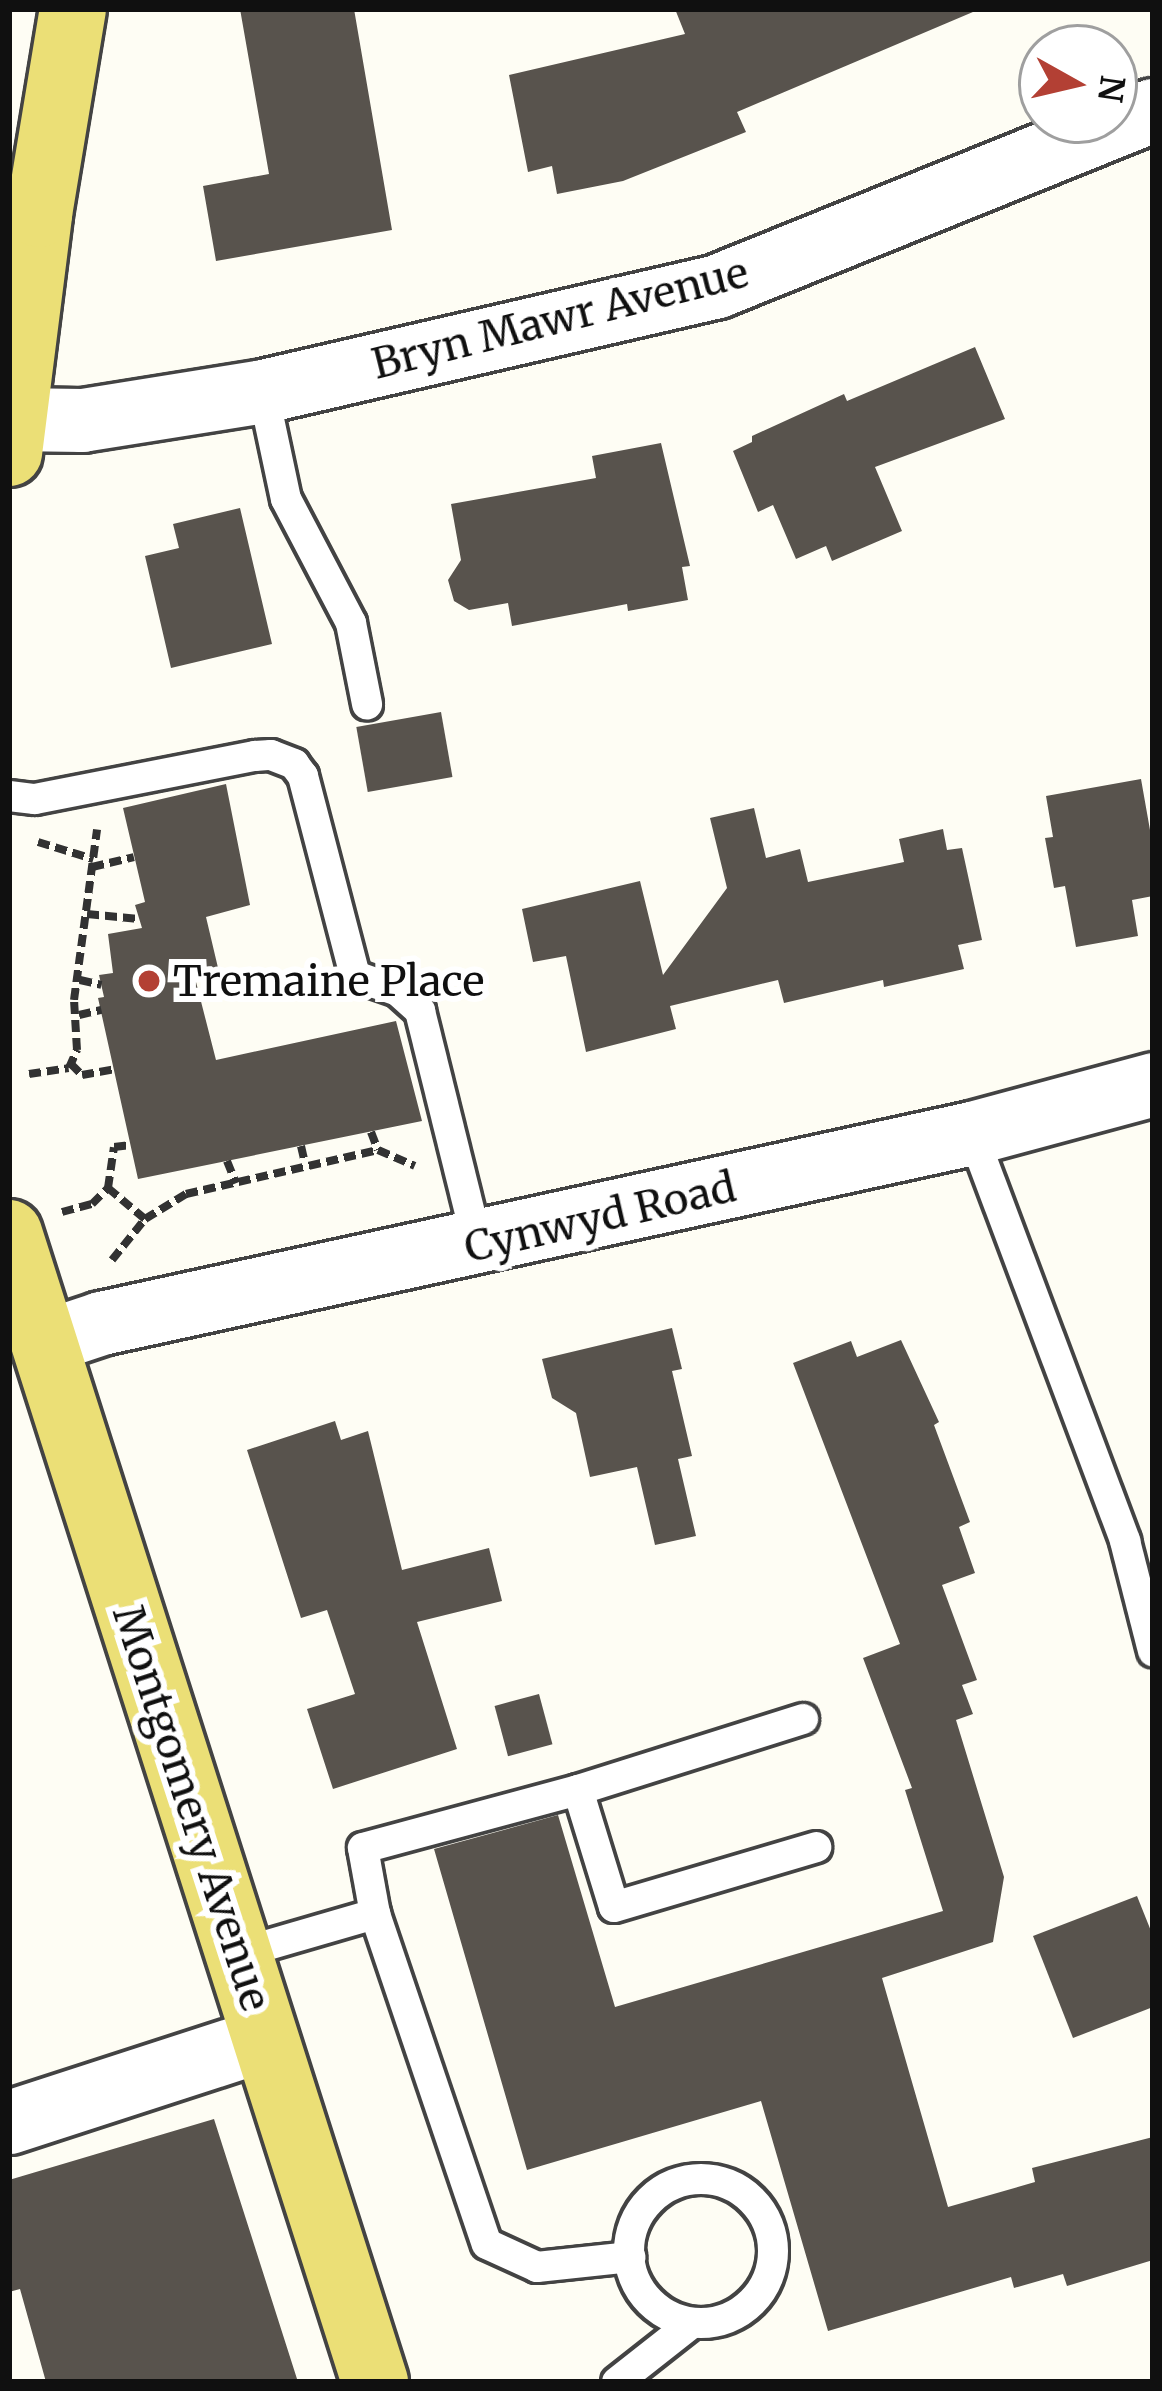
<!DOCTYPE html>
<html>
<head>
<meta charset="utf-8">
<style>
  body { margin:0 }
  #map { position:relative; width:1162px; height:2391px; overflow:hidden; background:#fefdf4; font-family:Merriweather,serif }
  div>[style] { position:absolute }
  .building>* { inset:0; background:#58534d; transform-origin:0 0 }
  .path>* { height:8px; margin-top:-4px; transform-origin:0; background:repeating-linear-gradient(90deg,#323232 0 12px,transparent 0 18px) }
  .roads { filter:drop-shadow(3px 0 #434343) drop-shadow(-3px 0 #434343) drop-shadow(0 3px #434343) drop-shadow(0 -3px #434343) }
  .lane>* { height:30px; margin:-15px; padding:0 15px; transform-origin:15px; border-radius:15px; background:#fff }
  .lane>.ring { margin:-15px; padding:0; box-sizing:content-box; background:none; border:30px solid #fff; border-radius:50% }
  .street>* { height:63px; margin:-31.5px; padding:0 31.5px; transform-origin:31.5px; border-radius:31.5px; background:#fff }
  .primary>* { height:66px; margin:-33px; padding:0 33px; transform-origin:33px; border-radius:33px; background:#ebdf76 }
  .dots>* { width:33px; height:33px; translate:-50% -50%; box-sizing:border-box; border:6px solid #fff; border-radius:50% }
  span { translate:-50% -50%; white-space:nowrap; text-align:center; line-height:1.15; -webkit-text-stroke:12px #fff; paint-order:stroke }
  .street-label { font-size:42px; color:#101010 }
  .poi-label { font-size:42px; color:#101010 }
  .left { translate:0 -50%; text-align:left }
  .frame { position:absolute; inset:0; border:12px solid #101010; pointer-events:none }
  .north { position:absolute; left:1018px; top:24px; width:120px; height:120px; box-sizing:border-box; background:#fff; border:3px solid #9f9f9f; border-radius:50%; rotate:98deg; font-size:33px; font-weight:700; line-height:48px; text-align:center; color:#101010 }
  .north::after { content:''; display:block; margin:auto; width:42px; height:54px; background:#b34034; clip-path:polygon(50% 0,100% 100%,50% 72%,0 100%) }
</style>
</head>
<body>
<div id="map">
  <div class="building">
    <i style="clip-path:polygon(240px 9px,354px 9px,392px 230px,216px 261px,203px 186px,269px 174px)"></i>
    <i style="clip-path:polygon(675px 9px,980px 9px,737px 112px,746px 132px,623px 181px,557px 194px,552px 166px,528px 172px,509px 75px,685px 34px)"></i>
    <i style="clip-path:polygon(975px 347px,1005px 419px,875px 467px,902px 531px,832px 561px,826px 546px,796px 559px,773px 505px,758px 512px,733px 451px,752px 442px,752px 436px,844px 394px,847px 401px)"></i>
    <i style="clip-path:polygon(661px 443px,690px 566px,682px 567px,688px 600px,628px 611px,627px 604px,512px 626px,508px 603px,469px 610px,454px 601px,448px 580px,461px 560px,451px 504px,596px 478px,592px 456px)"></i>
    <i style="clip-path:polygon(240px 508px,272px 644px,171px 668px,145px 556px,179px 548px,173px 524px)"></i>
    <i style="left:441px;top:712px;width:66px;height:86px;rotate:80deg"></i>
    <i style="clip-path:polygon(1141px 779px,1153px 847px,1153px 896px,1132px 900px,1138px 936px,1076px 947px,1065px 886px,1054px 888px,1045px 838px,1053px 837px,1046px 796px)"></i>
    <i style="clip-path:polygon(226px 784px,250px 905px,206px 917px,219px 972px,195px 978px,216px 1060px,396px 1021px,422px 1121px,138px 1179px,98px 998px,104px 997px,99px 975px,113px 973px,108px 934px,142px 928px,135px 905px,145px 902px,123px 808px)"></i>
    <i style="clip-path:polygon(754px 808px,766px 858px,800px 849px,808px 882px,904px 862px,899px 839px,943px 829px,947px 850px,962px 848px,982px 940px,958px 945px,964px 969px,884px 987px,883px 980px,784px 1003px,778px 980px,670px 1006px,676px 1029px,586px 1052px,566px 956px,533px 962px,522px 909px,640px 881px,663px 975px,727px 888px,710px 818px)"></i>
    <i style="clip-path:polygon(672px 1328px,682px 1369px,672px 1371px,692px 1456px,678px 1459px,696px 1536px,655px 1545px,637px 1467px,590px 1477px,576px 1413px,552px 1398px,542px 1359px)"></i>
    <i style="clip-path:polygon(901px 1340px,939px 1422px,934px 1425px,970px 1522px,959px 1527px,975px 1573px,942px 1585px,977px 1680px,962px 1685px,973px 1714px,956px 1720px,1004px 1877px,993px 1942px,882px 1978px,948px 2207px,1035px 2182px,1032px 2168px,1153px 2137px,1153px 2260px,1067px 2286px,1063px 2274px,1014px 2288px,1011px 2277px,828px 2331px,761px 2101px,527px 2170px,434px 1849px,558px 1815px,615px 2007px,943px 1911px,905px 1790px,912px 1788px,863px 1658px,900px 1644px,793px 1363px,851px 1341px,857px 1357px)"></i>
    <i style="clip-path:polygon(335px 1421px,341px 1440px,368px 1431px,402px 1570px,489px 1548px,502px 1601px,417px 1622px,457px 1749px,333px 1789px,307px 1709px,355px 1694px,327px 1610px,301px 1618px,247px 1450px)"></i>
    <i style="left:539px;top:1694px;width:52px;height:46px;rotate:75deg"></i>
    <i style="clip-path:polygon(1137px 1896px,1153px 1936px,1153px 2007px,1073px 2038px,1033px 1936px)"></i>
    <i style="clip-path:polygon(214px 2119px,298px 2382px,46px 2382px,20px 2289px,9px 2292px,9px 2180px)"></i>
  </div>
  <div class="path">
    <i style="left:38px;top:842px;width:58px;rotate:17.2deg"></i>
    <i style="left:92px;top:867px;width:43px;rotate:-13.4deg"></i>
    <i style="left:87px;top:914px;width:52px;rotate:5.5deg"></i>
    <i style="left:80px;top:980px;width:22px;rotate:13deg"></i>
    <i style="left:79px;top:1015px;width:23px;rotate:-13deg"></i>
    <i style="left:71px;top:1064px;width:16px;rotate:45deg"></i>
    <i style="left:82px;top:1075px;width:35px;rotate:-10deg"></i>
    <i style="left:29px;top:1074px;width:40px;rotate:-8.5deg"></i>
    <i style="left:69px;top:1068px;width:20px;rotate:-66deg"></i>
    <i style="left:77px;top:1050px;width:50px;rotate:-93.4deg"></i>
    <i style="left:74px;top:1000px;width:172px;rotate:-82.3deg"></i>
    <i style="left:371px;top:1132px;width:19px;rotate:69deg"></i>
    <i style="left:301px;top:1146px;width:17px;rotate:77deg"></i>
    <i style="left:227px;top:1161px;width:24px;rotate:68deg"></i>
    <i style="left:108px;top:1188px;width:48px;rotate:40deg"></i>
    <i style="left:62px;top:1212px;width:31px;rotate:-15deg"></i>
    <i style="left:92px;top:1204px;width:23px;rotate:-45deg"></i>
    <i style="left:108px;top:1188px;width:41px;rotate:-81.7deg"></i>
    <i style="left:114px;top:1147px;width:17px;rotate:-7deg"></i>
    <i style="left:112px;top:1260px;width:53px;rotate:-51.2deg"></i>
    <i style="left:145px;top:1219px;width:48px;rotate:-31.4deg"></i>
    <i style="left:186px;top:1194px;width:197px;rotate:-12.9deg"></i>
    <i style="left:378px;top:1150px;width:40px;rotate:23.4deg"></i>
  </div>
  <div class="roads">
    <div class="lane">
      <i style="left:263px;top:391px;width:110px;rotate:78deg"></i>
      <i style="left:286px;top:499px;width:140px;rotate:62.3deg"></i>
      <i style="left:351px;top:623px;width:83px;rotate:78.8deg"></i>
      <i style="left:9px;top:796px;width:26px;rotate:7deg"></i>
      <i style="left:35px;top:799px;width:224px;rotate:-11.1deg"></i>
      <i style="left:255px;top:756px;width:16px;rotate:-4deg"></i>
      <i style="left:271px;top:755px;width:25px;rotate:21deg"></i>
      <i style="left:294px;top:764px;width:15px;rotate:53deg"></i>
      <i style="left:303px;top:776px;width:207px;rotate:75.4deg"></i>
      <i style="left:355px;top:976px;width:46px;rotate:19.2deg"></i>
      <i style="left:398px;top:991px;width:30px;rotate:42deg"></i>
      <i style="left:420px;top:1011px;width:241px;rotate:76.1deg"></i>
      <i style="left:972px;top:1133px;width:436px;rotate:69.4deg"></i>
      <i style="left:1125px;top:1541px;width:114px;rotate:75.7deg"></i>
      <i style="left:578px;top:1790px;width:236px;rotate:-17.5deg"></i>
      <i style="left:375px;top:1914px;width:67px;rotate:-100.3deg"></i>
      <i style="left:363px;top:1848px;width:223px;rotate:-15.1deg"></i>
      <i style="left:578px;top:1790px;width:122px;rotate:72.9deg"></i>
      <i style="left:614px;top:1907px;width:211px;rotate:-16.5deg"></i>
      <i style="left:237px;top:1954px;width:144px;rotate:-16.2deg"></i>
      <i style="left:375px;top:1914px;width:348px;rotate:71.3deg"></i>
      <i style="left:487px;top:2244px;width:55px;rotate:24.7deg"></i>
      <i style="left:537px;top:2267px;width:94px;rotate:-6.1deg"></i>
      <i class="ring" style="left:629px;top:2179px;width:114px;height:114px"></i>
      <i style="left:617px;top:2382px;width:95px;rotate:-38.2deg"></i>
    </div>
    <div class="street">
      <i style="left:13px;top:419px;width:69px;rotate:0.8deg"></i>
      <i style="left:82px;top:420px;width:183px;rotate:-9.1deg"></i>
      <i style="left:263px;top:391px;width:466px;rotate:-13deg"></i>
      <i style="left:717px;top:286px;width:470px;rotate:-22deg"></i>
      <i style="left:44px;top:1342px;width:60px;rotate:-18.4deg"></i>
      <i style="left:101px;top:1323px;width:891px;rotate:-12.31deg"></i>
      <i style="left:972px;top:1133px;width:188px;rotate:-15.1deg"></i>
      <i style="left:9px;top:2122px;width:269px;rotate:-18deg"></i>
    </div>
    <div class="primary">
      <i style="left:9px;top:453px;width:241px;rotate:-82.8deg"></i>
      <i style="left:39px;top:214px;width:208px;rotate:-80.6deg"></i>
      <i style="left:9px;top:1233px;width:1206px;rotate:72.33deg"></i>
    </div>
  </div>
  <div class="dots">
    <i style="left:149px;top:981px;background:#b34034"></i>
  </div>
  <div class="street-label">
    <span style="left:560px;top:318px;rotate:-14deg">Bryn Mawr Avenue</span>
    <span style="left:600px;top:1217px;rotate:-13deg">Cynwyd Road</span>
    <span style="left:192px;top:1808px;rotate:72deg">Montgomery Avenue</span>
  </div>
  <div class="poi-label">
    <span class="left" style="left:173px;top:981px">Tremaine Place</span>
  </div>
  <div class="frame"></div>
  <div class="north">N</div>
</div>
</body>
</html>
